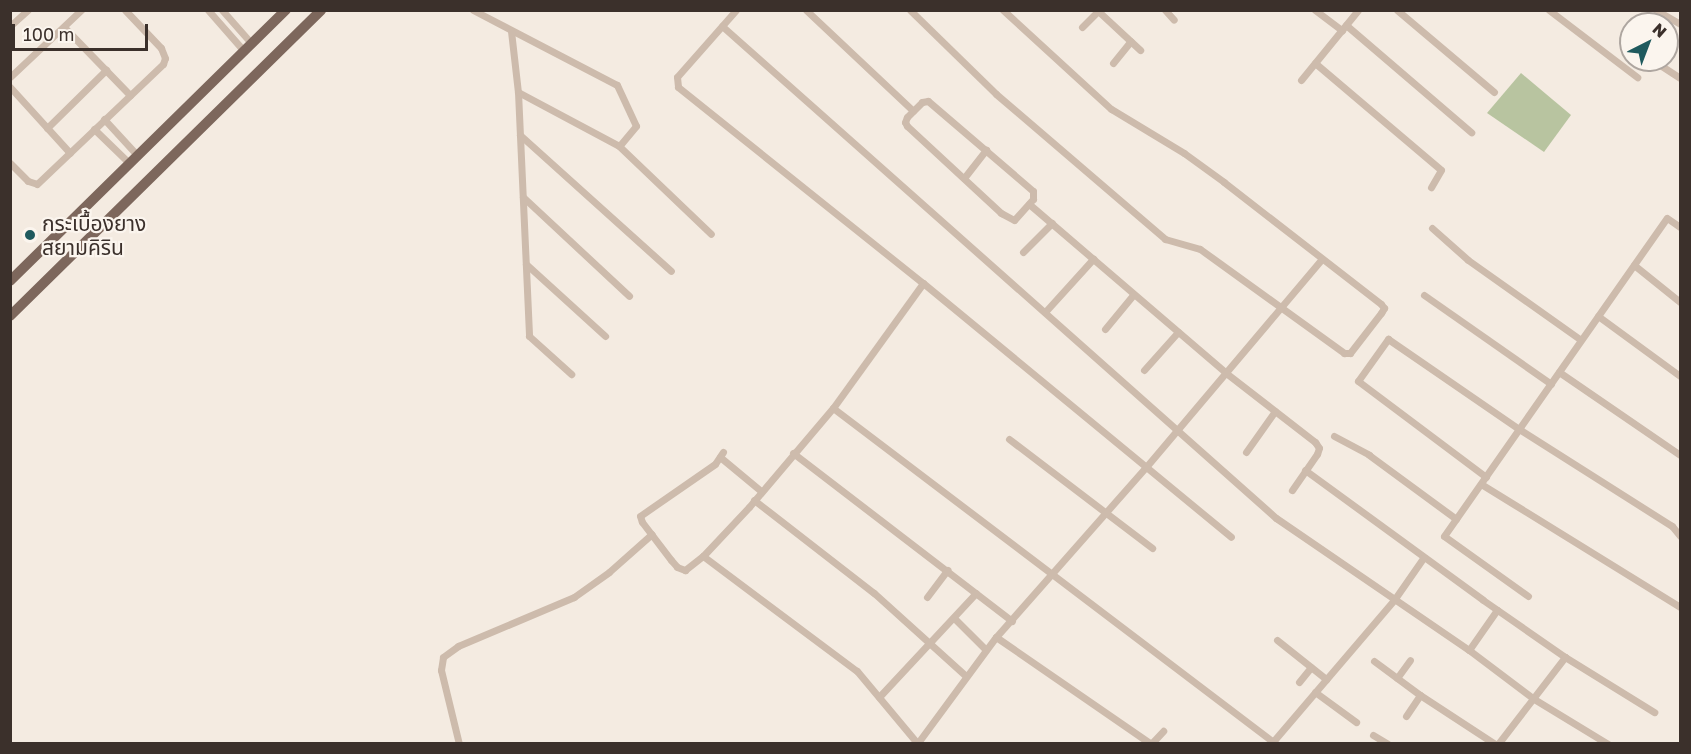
<!DOCTYPE html>
<html>
<head>
<meta charset="utf-8">
<style>
  body { margin:0 }
  #map { position:relative; width:1691px; height:754px; overflow:hidden; background:#f4ebe1; font-family:"Golos Text","Noto Sans Thai",sans-serif }
  div>[style] { position:absolute }
  .green>* { inset:0; background:#b8c4a0 }
  .street>* { height:7px; margin:-3.5px; padding:0 3.5px; transform-origin:3.5px; border-radius:3.5px; background:#cdbbac }
  .primary>* { height:10px; margin:-5px; padding:0 5px; transform-origin:5px; border-radius:5px; background:#7d675c }
  .dots>* { width:16px; height:16px; translate:-50% -50%; box-sizing:border-box; border:3px solid #fbf5ee; border-radius:50% }
  span { translate:-50% -50%; white-space:nowrap; text-align:center; line-height:1.15; -webkit-text-stroke:4.5px #fbf5ee; paint-order:stroke }
  .poi-label { font-size:21px; color:#3b302b }
  .left { translate:0 -50%; text-align:left }
  .frame { position:absolute; inset:0; border:12px solid #3b302b; pointer-events:none }
  .north { position:absolute; left:1619px; top:12px; width:60px; height:60px; box-sizing:border-box; background:#fbf5ee; border:2px solid #aea6a0; border-radius:50%; rotate:42deg; font-size:16px; font-weight:700; line-height:24px; text-align:center; color:#3b302b }
  .north::after { content:''; display:block; margin:auto; width:21px; height:27px; background:#1f5a5e; clip-path:polygon(50% 0,100% 100%,50% 72%,0 100%) }
  .scale { position:absolute; left:12px; top:24px; width:136px; height:27px; box-sizing:border-box; border:3px solid #3b302b; border-top:0; padding-left:8px; font-size:18px; line-height:21px; white-space:nowrap; color:#3b302b; -webkit-text-stroke:4px #fbf5ee; paint-order:stroke }
</style>
</head>
<body>
<div id="map">
  <div class="green">
    <i style="clip-path:polygon(1521px 73px,1571px 115px,1544px 152px,1487px 113px)"></i>
  </div>
  <div class="street">
    <i style="left:208px;top:10px;width:55px;rotate:48.7deg"></i>
    <i style="left:222px;top:10px;width:45px;rotate:48.6deg"></i>
    <i style="left:473px;top:10px;width:162px;rotate:27.5deg"></i>
    <i style="left:617px;top:85px;width:45px;rotate:65.1deg"></i>
    <i style="left:636px;top:126px;width:26px;rotate:130deg"></i>
    <i style="left:736px;top:10px;width:89px;rotate:131.4deg"></i>
    <i style="left:677px;top:77px;width:10px;rotate:84deg"></i>
    <i style="left:678px;top:87px;width:314px;rotate:38.7deg"></i>
    <i style="left:923px;top:283px;width:399px;rotate:39.5deg"></i>
    <i style="left:806px;top:10px;width:147px;rotate:43.3deg"></i>
    <i style="left:910px;top:10px;width:120px;rotate:44.3deg"></i>
    <i style="left:996px;top:94px;width:223px;rotate:40.6deg"></i>
    <i style="left:1165px;top:239px;width:36px;rotate:16deg"></i>
    <i style="left:1200px;top:249px;width:178px;rotate:35.8deg"></i>
    <i style="left:1344px;top:353px;width:6px"></i>
    <i style="left:1350px;top:353px;width:51px;rotate:-52.2deg"></i>
    <i style="left:1381px;top:313px;width:6px;rotate:-59deg"></i>
    <i style="left:1384px;top:308px;width:5px;rotate:-127deg"></i>
    <i style="left:1381px;top:304px;width:199px;rotate:-142.2deg"></i>
    <i style="left:1224px;top:182px;width:49px;rotate:-144.1deg"></i>
    <i style="left:1184px;top:153px;width:85px;rotate:-148.9deg"></i>
    <i style="left:1111px;top:109px;width:147px;rotate:-137.5deg"></i>
    <i style="left:1097px;top:10px;width:59px;rotate:42.9deg"></i>
    <i style="left:1165px;top:10px;width:13px;rotate:48deg"></i>
    <i style="left:1315px;top:10px;width:34px;rotate:37deg"></i>
    <i style="left:1397px;top:10px;width:127px;rotate:40.2deg"></i>
    <i style="left:1549px;top:10px;width:111px;rotate:37.3deg"></i>
    <i style="left:1656px;top:10px;width:28px;rotate:30deg"></i>
    <i style="left:1346px;top:25px;width:165px;rotate:40.6deg"></i>
    <i style="left:10px;top:26px;width:24px;rotate:-42deg"></i>
    <i style="left:722px;top:26px;width:741px;rotate:41.61deg"></i>
    <i style="left:1276px;top:518px;width:234px;rotate:34.4deg"></i>
    <i style="left:1469px;top:650px;width:81px;rotate:37deg"></i>
    <i style="left:1534px;top:699px;width:87px;rotate:31.3deg"></i>
    <i style="left:64px;top:27px;width:95px;rotate:45.9deg"></i>
    <i style="left:1082px;top:27px;width:23px;rotate:-45deg"></i>
    <i style="left:511px;top:31px;width:61px;rotate:83.5deg"></i>
    <i style="left:518px;top:92px;width:244px;rotate:87.4deg"></i>
    <i style="left:529px;top:336px;width:57px;rotate:42.1deg"></i>
    <i style="left:1113px;top:63px;width:28px;rotate:-51deg"></i>
    <i style="left:1315px;top:63px;width:165px;rotate:40.3deg"></i>
    <i style="left:1441px;top:170px;width:20px;rotate:120deg"></i>
    <i style="left:1657px;top:63px;width:27px;rotate:33deg"></i>
    <i style="left:10px;top:77px;width:98px;rotate:-43.3deg"></i>
    <i style="left:1301px;top:80px;width:90px;rotate:-50.8deg"></i>
    <i style="left:10px;top:87px;width:89px;rotate:47.7deg"></i>
    <i style="left:518px;top:92px;width:115px;rotate:28.1deg"></i>
    <i style="left:619px;top:146px;width:127px;rotate:43.7deg"></i>
    <i style="left:928px;top:101px;width:138px;rotate:40.6deg"></i>
    <i style="left:1033px;top:191px;width:8px;rotate:90deg"></i>
    <i style="left:1033px;top:199px;width:28px;rotate:132deg"></i>
    <i style="left:1014px;top:220px;width:15px;rotate:-152deg"></i>
    <i style="left:1001px;top:213px;width:128px;rotate:-137.2deg"></i>
    <i style="left:907px;top:126px;width:4px;rotate:-117deg"></i>
    <i style="left:905px;top:122px;width:5px;rotate:-68deg"></i>
    <i style="left:907px;top:117px;width:21px;rotate:-45deg"></i>
    <i style="left:922px;top:102px;width:6px;rotate:-9deg"></i>
    <i style="left:104px;top:119px;width:50px;rotate:47.4deg"></i>
    <i style="left:47px;top:128px;width:83px;rotate:-44.5deg"></i>
    <i style="left:94px;top:129px;width:50px;rotate:44.2deg"></i>
    <i style="left:520px;top:135px;width:203px;rotate:42deg"></i>
    <i style="left:10px;top:163px;width:25px;rotate:45deg"></i>
    <i style="left:28px;top:181px;width:9px;rotate:18deg"></i>
    <i style="left:37px;top:184px;width:174px;rotate:-43.6deg"></i>
    <i style="left:163px;top:64px;width:6px;rotate:-72deg"></i>
    <i style="left:165px;top:58px;width:11px;rotate:-112deg"></i>
    <i style="left:161px;top:48px;width:52px;rotate:-133.5deg"></i>
    <i style="left:964px;top:178px;width:36px;rotate:-52deg"></i>
    <i style="left:523px;top:197px;width:145px;rotate:43deg"></i>
    <i style="left:1029px;top:204px;width:260px;rotate:40.6deg"></i>
    <i style="left:1226px;top:373px;width:113px;rotate:37.8deg"></i>
    <i style="left:1315px;top:442px;width:7px;rotate:56deg"></i>
    <i style="left:1319px;top:448px;width:6px;rotate:108deg"></i>
    <i style="left:1317px;top:454px;width:44px;rotate:124.8deg"></i>
    <i style="left:1432px;top:228px;width:48px;rotate:41.6deg"></i>
    <i style="left:1468px;top:260px;width:138px;rotate:35.3deg"></i>
    <i style="left:1023px;top:252px;width:41px;rotate:-45deg"></i>
    <i style="left:526px;top:264px;width:107px;rotate:42.3deg"></i>
    <i style="left:1634px;top:265px;width:59px;rotate:38.8deg"></i>
    <i style="left:1424px;top:295px;width:155px;rotate:35deg"></i>
    <i style="left:1045px;top:312px;width:72px;rotate:-47.8deg"></i>
    <i style="left:1598px;top:316px;width:102px;rotate:36.2deg"></i>
    <i style="left:1105px;top:329px;width:45px;rotate:-50.4deg"></i>
    <i style="left:1144px;top:370px;width:51px;rotate:-48.2deg"></i>
    <i style="left:1559px;top:372px;width:147px;rotate:34.4deg"></i>
    <i style="left:833px;top:408px;width:556px;rotate:37.18deg"></i>
    <i style="left:1334px;top:436px;width:40px;rotate:28deg"></i>
    <i style="left:1369px;top:455px;width:108px;rotate:36.3deg"></i>
    <i style="left:1009px;top:439px;width:180px;rotate:37.3deg"></i>
    <i style="left:723px;top:452px;width:14px;rotate:124deg"></i>
    <i style="left:715px;top:464px;width:91px;rotate:145.3deg"></i>
    <i style="left:640px;top:516px;width:6px;rotate:72deg"></i>
    <i style="left:642px;top:522px;width:48px;rotate:52.7deg"></i>
    <i style="left:671px;top:560px;width:9px;rotate:49deg"></i>
    <i style="left:677px;top:567px;width:9px;rotate:21deg"></i>
    <i style="left:685px;top:570px;width:23px;rotate:-38deg"></i>
    <i style="left:703px;top:556px;width:67px;rotate:-46.8deg"></i>
    <i style="left:749px;top:507px;width:130px;rotate:-49.7deg"></i>
    <i style="left:833px;top:408px;width:154px;rotate:-54.2deg"></i>
    <i style="left:1246px;top:452px;width:50px;rotate:-54.7deg"></i>
    <i style="left:793px;top:453px;width:276px;rotate:37.5deg"></i>
    <i style="left:720px;top:457px;width:53px;rotate:39.7deg"></i>
    <i style="left:1305px;top:470px;width:220px;rotate:36.1deg"></i>
    <i style="left:1483px;top:600px;width:100px;rotate:34.8deg"></i>
    <i style="left:1565px;top:657px;width:105px;rotate:31.7deg"></i>
    <i style="left:1486px;top:477px;width:160px;rotate:-143.1deg"></i>
    <i style="left:1358px;top:381px;width:52px;rotate:-54.5deg"></i>
    <i style="left:1388px;top:339px;width:159px;rotate:34.5deg"></i>
    <i style="left:1519px;top:429px;width:181px;rotate:32.4deg"></i>
    <i style="left:1672px;top:526px;width:13px;rotate:51deg"></i>
    <i style="left:1481px;top:484px;width:234px;rotate:31.7deg"></i>
    <i style="left:754px;top:500px;width:152px;rotate:37.8deg"></i>
    <i style="left:874px;top:593px;width:124px;rotate:42.1deg"></i>
    <i style="left:703px;top:556px;width:192px;rotate:36.8deg"></i>
    <i style="left:857px;top:671px;width:95px;rotate:50.1deg"></i>
    <i style="left:1528px;top:596px;width:103px;rotate:-144.5deg"></i>
    <i style="left:1444px;top:536px;width:388px;rotate:-55deg"></i>
    <i style="left:1667px;top:218px;width:16px;rotate:35deg"></i>
    <i style="left:927px;top:597px;width:34px;rotate:-53deg"></i>
    <i style="left:954px;top:618px;width:45px;rotate:45deg"></i>
    <i style="left:996px;top:637px;width:188px;rotate:34.6deg"></i>
    <i style="left:1277px;top:640px;width:63px;rotate:38.5deg"></i>
    <i style="left:1469px;top:650px;width:49px;rotate:-55deg"></i>
    <i style="left:1374px;top:661px;width:57px;rotate:36.5deg"></i>
    <i style="left:1420px;top:695px;width:90px;rotate:33.2deg"></i>
    <i style="left:1397px;top:678px;width:22px;rotate:-54deg"></i>
    <i style="left:1299px;top:682px;width:19px;rotate:-51deg"></i>
    <i style="left:1315px;top:692px;width:51px;rotate:36.2deg"></i>
    <i style="left:879px;top:697px;width:142px;rotate:-47deg"></i>
    <i style="left:1406px;top:716px;width:25px;rotate:-56deg"></i>
    <i style="left:1373px;top:735px;width:17px;rotate:31deg"></i>
    <i style="left:459px;top:744px;width:76px;rotate:-103.7deg"></i>
    <i style="left:441px;top:670px;width:13px;rotate:-81deg"></i>
    <i style="left:443px;top:657px;width:19px;rotate:-36deg"></i>
    <i style="left:458px;top:646px;width:126px;rotate:-22.9deg"></i>
    <i style="left:574px;top:597px;width:43px;rotate:-35.5deg"></i>
    <i style="left:609px;top:572px;width:57px;rotate:-41.5deg"></i>
    <i style="left:917px;top:744px;width:133px;rotate:-53.6deg"></i>
    <i style="left:996px;top:637px;width:227px;rotate:-48.6deg"></i>
    <i style="left:1146px;top:467px;width:272px;rotate:-49.8deg"></i>
    <i style="left:1151px;top:744px;width:18px;rotate:-47deg"></i>
    <i style="left:1271px;top:744px;width:189px;rotate:-49.5deg"></i>
    <i style="left:1394px;top:600px;width:52px;rotate:-55.1deg"></i>
    <i style="left:1498px;top:744px;width:110px;rotate:-52.4deg"></i>
  </div>
  <div class="primary">
    <i style="left:10px;top:281px;width:387px;rotate:-44.5deg"></i>
    <i style="left:10px;top:316px;width:436px;rotate:-44.5deg"></i>
  </div>
  <div class="dots">
    <i style="left:30px;top:235px;background:#1f5a5e"></i>
  </div>
  <div class="poi-label">
    <span class="left" style="left:42px;top:235px">กระเบื้องยาง<br>สยามคิริน</span>
  </div>
  <div class="frame"></div>
  <div class="north">N</div>
  <div class="scale">100 m</div>
</div>
</body>
</html>
